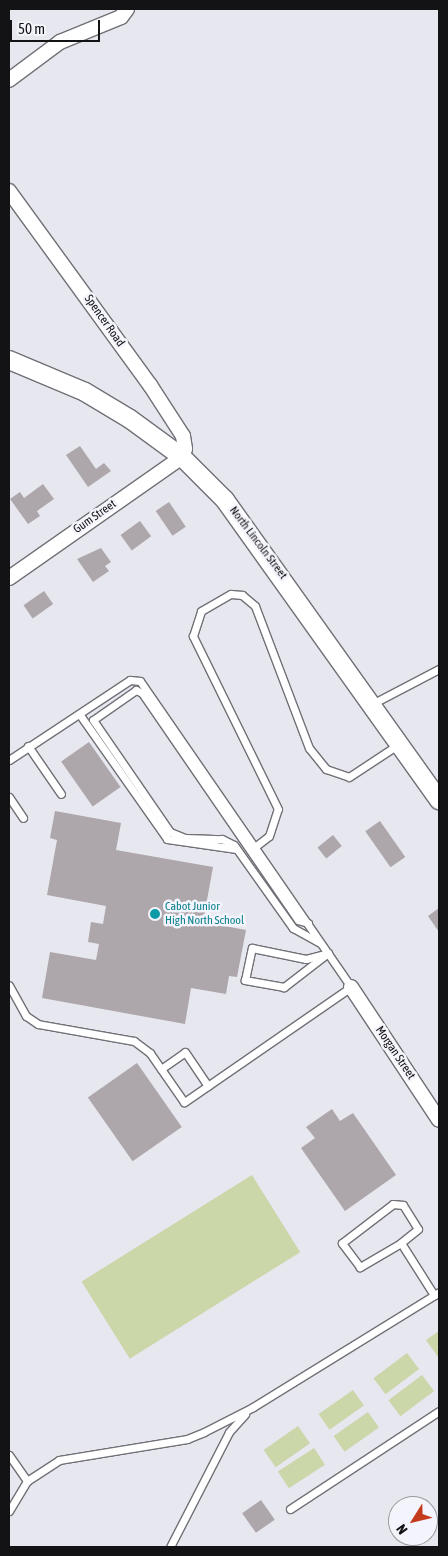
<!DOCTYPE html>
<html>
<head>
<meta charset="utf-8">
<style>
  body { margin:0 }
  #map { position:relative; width:448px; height:1556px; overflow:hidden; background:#e7e7ef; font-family:"Asap Condensed",sans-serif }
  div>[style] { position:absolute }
  .green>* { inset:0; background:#cbd6a9; transform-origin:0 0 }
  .building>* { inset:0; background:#ada6ab; transform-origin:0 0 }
  .roads { filter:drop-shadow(1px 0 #707077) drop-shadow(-1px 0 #707077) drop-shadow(0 1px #707077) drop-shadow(0 -1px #707077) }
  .service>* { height:7px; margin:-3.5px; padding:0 3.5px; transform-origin:3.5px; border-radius:3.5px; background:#fff }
  .minor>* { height:14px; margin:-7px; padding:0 7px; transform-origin:7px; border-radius:7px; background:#fff }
  .tertiary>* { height:18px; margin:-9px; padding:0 9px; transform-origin:9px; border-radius:9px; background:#fff }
  .dots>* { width:14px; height:14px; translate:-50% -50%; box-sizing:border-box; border:2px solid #f4f4fc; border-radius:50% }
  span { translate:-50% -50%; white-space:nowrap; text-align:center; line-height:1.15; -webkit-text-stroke:5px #f4f4fc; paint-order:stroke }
  .street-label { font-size:12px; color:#131315 }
  .culture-label { font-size:12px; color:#0d838f }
  .left { translate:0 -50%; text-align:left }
  .frame { position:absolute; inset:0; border:10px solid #131315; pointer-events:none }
  .north { position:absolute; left:388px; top:1496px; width:50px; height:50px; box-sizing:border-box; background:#f4f4fc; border:1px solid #9a9aa0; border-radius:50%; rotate:234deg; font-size:14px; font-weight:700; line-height:20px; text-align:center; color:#131315 }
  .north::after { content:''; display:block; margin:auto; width:18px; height:22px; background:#c43a1d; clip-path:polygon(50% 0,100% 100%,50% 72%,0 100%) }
  .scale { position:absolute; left:10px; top:20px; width:90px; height:22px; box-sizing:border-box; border:2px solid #131315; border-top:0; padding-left:6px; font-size:15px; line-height:18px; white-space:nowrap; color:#131315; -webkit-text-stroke:4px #f4f4fc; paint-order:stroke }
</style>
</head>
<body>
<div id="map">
  <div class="green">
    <i style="left:252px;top:1175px;width:91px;height:201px;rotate:58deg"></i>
    <i style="clip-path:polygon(439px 1331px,439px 1356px,438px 1357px,426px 1340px)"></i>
    <i style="left:407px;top:1353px;width:20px;height:42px;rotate:53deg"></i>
    <i style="left:422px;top:1375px;width:20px;height:42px;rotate:53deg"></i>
    <i style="left:353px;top:1390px;width:19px;height:42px;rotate:55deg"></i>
    <i style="left:368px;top:1412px;width:19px;height:42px;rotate:55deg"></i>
    <i style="left:298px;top:1426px;width:21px;height:42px;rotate:55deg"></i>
    <i style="left:314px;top:1448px;width:20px;height:43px;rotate:57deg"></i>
  </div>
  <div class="building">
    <i style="clip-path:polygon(80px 446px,96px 469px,104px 463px,111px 471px,88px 487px,66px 455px)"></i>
    <i style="clip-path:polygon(43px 484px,54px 499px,37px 511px,40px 516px,28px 524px,10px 499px,20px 492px,24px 498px)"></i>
    <i style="left:169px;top:502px;width:30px;height:16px;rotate:56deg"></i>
    <i style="left:140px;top:521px;width:19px;height:24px;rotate:54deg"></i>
    <i style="clip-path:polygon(101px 548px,111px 562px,105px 566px,109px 571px,93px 582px,77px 559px)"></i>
    <i style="left:44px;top:591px;width:16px;height:25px;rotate:55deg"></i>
    <i style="left:89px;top:742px;width:55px;height:34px;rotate:55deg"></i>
    <i style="clip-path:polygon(55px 811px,121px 823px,116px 850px,213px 867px,203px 922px,246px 930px,237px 977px,229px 976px,226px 994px,191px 988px,185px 1024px,42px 998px,50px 952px,96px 960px,99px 944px,88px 942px,91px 922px,103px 924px,106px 906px,47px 895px,57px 840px,50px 838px)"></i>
    <i style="left:380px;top:821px;width:44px;height:18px;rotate:55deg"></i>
    <i style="left:333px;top:835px;width:14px;height:20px;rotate:51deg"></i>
    <i style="clip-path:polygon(439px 908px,439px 932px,428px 916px)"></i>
    <i style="left:137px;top:1063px;width:78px;height:60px;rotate:55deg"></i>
    <i style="clip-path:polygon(332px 1109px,340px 1121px,353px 1113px,396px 1175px,345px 1211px,301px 1148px,315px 1138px,306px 1127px)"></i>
    <i style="left:261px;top:1500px;width:24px;height:23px;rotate:55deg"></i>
  </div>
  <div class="roads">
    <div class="service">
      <i style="left:372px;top:704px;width:76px;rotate:-27.6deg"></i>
      <i style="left:80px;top:715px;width:151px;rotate:54.9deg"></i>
      <i style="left:167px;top:839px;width:70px;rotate:8.2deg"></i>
      <i style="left:28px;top:746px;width:58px;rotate:55.5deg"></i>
      <i style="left:9px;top:760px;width:145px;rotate:-33.5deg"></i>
      <i style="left:130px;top:680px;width:10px;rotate:6deg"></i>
      <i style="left:140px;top:681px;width:372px;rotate:55.4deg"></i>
      <i style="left:351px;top:987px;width:203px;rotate:145.4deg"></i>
      <i style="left:184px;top:1102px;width:60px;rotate:-124.8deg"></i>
      <i style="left:150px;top:1053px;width:20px;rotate:-143deg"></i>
      <i style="left:134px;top:1041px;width:97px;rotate:-170deg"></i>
      <i style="left:38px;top:1024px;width:14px;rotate:-146deg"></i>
      <i style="left:26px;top:1016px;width:35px;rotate:-119deg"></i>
      <i style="left:9px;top:797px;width:25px;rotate:56deg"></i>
      <i style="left:256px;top:846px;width:16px;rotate:-38deg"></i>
      <i style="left:269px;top:836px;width:28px;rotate:-72deg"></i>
      <i style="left:278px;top:809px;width:193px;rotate:-116.2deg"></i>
      <i style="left:193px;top:636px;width:26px;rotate:-72deg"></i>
      <i style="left:201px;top:611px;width:34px;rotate:-30deg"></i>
      <i style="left:231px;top:594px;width:11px;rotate:5deg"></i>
      <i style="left:242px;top:595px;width:17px;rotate:40deg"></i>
      <i style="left:255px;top:606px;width:152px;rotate:69.2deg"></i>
      <i style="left:309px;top:748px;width:27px;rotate:51deg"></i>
      <i style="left:326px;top:769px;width:24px;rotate:19deg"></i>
      <i style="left:349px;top:777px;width:60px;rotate:-33.4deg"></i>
      <i style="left:308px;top:923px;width:10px;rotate:-163deg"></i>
      <i style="left:298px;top:920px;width:275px;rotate:-124.5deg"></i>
      <i style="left:142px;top:693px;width:7px;rotate:-153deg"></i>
      <i style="left:136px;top:690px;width:52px;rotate:145.1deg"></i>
      <i style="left:93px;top:720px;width:136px;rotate:55.5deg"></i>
      <i style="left:170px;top:832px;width:16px;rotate:22deg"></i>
      <i style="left:185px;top:838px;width:37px;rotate:2deg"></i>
      <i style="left:222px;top:839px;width:13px;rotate:27deg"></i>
      <i style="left:234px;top:845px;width:102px;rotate:54.6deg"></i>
      <i style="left:293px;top:928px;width:31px;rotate:29deg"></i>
      <i style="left:252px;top:948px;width:55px;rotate:11.5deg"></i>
      <i style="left:306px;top:959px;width:23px;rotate:-15deg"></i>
      <i style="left:328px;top:953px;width:56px;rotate:142.3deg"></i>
      <i style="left:284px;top:987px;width:40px;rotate:-170deg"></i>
      <i style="left:245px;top:980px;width:33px;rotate:-78deg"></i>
      <i style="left:161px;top:1069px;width:29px;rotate:-35deg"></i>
      <i style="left:185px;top:1052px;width:41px;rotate:55.9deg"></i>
      <i style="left:401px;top:1243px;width:48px;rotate:149.7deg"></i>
      <i style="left:360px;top:1267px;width:30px;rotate:-127deg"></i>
      <i style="left:342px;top:1243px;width:64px;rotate:-37.4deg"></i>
      <i style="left:393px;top:1204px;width:10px;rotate:6deg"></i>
      <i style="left:403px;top:1205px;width:28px;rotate:58deg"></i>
      <i style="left:418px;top:1229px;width:22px;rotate:141deg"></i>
      <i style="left:401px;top:1243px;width:62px;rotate:57.6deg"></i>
      <i style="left:9px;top:1455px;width:32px;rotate:55deg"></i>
      <i style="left:290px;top:1509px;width:178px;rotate:-33.3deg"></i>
      <i style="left:9px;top:1511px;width:35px;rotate:-59deg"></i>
      <i style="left:27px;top:1481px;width:38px;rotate:-33deg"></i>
      <i style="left:59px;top:1460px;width:130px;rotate:-9.3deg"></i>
      <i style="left:187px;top:1439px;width:18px;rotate:-22deg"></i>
      <i style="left:204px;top:1432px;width:55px;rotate:-27deg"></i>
      <i style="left:253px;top:1407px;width:219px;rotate:-31.7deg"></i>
      <i style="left:170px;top:1547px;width:129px;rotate:-62.8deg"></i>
      <i style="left:229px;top:1432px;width:24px;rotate:-48deg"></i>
    </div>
    <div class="minor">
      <i style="left:9px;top:80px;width:64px;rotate:-36.7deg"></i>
      <i style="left:60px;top:42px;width:66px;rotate:-22.3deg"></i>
      <i style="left:121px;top:17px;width:10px;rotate:-53deg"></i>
      <i style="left:9px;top:191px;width:240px;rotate:54deg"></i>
      <i style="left:150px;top:385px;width:61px;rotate:57.1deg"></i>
      <i style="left:183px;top:436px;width:13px;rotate:81deg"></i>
      <i style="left:185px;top:449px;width:9px;rotate:111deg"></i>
      <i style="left:182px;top:457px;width:211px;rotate:145deg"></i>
      <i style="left:351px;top:987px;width:159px;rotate:56.5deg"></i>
    </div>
    <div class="tertiary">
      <i style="left:9px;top:360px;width:82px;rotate:22.8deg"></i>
      <i style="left:85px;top:392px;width:52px;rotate:31deg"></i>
      <i style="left:130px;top:419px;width:64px;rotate:36.2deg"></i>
      <i style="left:182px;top:457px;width:61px;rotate:45deg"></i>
      <i style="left:225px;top:500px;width:369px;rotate:54.5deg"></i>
    </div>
  </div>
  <div class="dots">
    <i style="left:155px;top:914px;background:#0f9aa8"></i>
  </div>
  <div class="street-label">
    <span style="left:104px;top:321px;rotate:55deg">Spencer Road</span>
    <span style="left:95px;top:517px;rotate:-35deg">Gum Street</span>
    <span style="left:258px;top:543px;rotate:53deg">North Lincoln Street</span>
    <span style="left:395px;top:1053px;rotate:56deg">Morgan Street</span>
  </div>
  <div class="culture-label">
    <span class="left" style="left:165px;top:914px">Cabot Junior<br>High North School</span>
  </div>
  <div class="frame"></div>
  <div class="north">N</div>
  <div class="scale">50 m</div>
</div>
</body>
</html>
